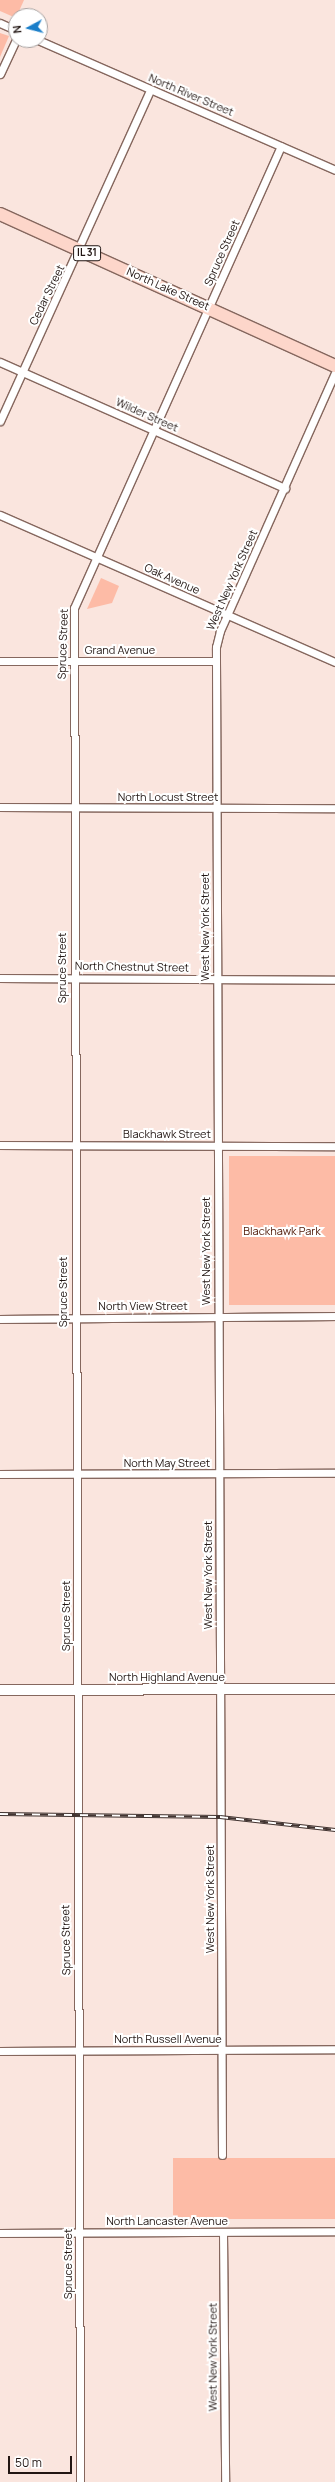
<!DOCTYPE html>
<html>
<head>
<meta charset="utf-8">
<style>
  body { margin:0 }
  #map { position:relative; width:335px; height:2482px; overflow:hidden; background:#fae5de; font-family:Manrope,sans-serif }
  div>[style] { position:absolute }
  .green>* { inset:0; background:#fdbba6; transform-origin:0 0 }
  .roads { filter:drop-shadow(1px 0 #85675e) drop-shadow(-1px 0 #85675e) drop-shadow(0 1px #85675e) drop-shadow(0 -1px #85675e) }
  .street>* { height:7px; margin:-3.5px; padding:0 3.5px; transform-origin:3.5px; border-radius:3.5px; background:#fff }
  .secondary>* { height:10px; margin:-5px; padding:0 5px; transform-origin:5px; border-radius:5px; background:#fff }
  .primary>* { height:12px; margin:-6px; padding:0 6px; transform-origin:6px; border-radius:6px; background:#fdd6ca }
  .rail>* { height:4px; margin-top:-2px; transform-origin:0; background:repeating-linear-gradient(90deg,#fff 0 8px,#413431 0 16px); box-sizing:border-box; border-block:1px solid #413431 }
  span { translate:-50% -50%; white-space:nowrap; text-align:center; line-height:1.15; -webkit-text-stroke:4px #fff; paint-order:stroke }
  .shield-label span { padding:1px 3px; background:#fff; border:1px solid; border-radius:3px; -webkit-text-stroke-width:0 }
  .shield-label { font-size:10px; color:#221613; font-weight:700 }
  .street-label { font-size:11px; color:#221613 }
  .park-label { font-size:11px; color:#4e1806 }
  .north { position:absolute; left:8px; top:8px; width:40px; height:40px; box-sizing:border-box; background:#fff; border:1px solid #a7a2a1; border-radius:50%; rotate:263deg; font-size:11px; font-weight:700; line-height:16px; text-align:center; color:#221613 }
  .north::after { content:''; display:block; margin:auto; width:14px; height:18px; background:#1a7ec9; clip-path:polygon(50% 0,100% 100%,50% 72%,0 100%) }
  .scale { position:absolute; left:8px; top:2456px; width:64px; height:18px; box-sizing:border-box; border:2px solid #221613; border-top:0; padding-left:5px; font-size:12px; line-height:14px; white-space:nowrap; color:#221613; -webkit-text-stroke:3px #fff; paint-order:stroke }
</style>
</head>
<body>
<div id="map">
  <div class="green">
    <i style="clip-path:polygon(0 0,24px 0,16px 18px,0 11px)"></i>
    <i style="clip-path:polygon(0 33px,9px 36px,0 57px)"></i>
    <i style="clip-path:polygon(101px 578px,119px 586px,112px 603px,87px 609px)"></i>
    <i style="left:229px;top:1156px;width:106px;height:149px"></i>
    <i style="left:335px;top:2158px;width:61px;height:162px;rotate:90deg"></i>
  </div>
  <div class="roads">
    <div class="street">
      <i style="left:0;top:23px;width:17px;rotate:24deg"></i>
      <i style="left:38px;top:40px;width:324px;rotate:23.6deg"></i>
      <i style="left:0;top:74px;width:38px;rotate:-65deg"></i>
      <i style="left:0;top:362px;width:312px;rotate:23.9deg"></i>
      <i style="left:0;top:421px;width:363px;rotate:-65.6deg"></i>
      <i style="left:0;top:515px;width:366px;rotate:23.7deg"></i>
      <i style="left:0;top:661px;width:216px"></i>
      <i style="left:0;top:807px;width:335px;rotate:0.2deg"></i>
      <i style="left:0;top:978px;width:335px;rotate:0.3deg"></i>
      <i style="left:0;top:1145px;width:335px;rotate:0.2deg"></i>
      <i style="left:0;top:1319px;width:335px;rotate:-0.5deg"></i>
      <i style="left:0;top:1474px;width:335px;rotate:-0.2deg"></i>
      <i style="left:0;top:2051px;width:335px;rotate:-0.3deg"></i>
      <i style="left:222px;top:2155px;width:1508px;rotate:-90.23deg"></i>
      <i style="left:216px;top:647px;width:16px;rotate:-76deg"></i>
      <i style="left:220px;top:631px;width:282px;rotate:-66deg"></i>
      <i style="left:223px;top:2232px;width:250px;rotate:89.5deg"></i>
      <i style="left:0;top:2233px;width:335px;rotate:-0.3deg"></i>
      <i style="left:80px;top:2482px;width:1874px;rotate:-90.18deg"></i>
      <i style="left:74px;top:608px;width:506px;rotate:-65.87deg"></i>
    </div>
    <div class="secondary">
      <i style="left:0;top:1690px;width:335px;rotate:-0.2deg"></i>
    </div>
    <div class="primary">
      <i style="left:0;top:214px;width:368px;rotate:24.4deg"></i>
    </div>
  </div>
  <div class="rail">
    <i style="left:0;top:1814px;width:220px;rotate:0.8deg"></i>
    <i style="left:220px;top:1817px;width:116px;rotate:6.4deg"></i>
  </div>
  <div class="shield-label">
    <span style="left:87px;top:253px">IL 31</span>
  </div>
  <div class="street-label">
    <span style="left:191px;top:95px;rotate:23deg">North River Street</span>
    <span style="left:222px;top:253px;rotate:-66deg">Spruce Street</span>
    <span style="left:168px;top:289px;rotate:24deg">North Lake Street</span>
    <span style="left:47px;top:295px;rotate:-64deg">Cedar Street</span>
    <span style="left:147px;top:415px;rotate:24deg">Wilder Street</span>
    <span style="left:172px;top:579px;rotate:24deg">Oak Avenue</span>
    <span style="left:232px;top:580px;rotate:-66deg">West New York Street</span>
    <span style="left:63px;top:644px;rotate:-88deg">Spruce Street</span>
    <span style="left:120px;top:650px">Grand Avenue</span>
    <span style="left:168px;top:797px">North Locust Street</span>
    <span style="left:205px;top:927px;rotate:-90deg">West New York Street</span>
    <span style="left:132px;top:967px;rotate:1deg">North Chestnut Street</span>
    <span style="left:62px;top:968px;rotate:-90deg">Spruce Street</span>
    <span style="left:167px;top:1134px">Blackhawk Street</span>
    <span style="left:206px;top:1251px;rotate:-90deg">West New York Street</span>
    <span style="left:63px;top:1292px;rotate:-90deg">Spruce Street</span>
    <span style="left:143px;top:1306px">North View Street</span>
    <span style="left:167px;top:1463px">North May Street</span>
    <span style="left:208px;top:1575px;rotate:-90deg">West New York Street</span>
    <span style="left:66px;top:1616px;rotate:-90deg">Spruce Street</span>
    <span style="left:167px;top:1677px">North Highland Avenue</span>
    <span style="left:210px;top:1899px;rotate:-90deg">West New York Street</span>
    <span style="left:66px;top:1940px;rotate:-91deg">Spruce Street</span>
    <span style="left:168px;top:2039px">North Russell Avenue</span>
    <span style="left:167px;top:2221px">North Lancaster Avenue</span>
    <span style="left:68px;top:2264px;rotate:-90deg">Spruce Street</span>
    <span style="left:213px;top:2357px;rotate:-90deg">West New York Street</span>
  </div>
  <div class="park-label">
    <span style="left:282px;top:1231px">Blackhawk Park</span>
  </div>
  <div class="north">N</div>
  <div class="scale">50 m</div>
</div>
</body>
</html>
